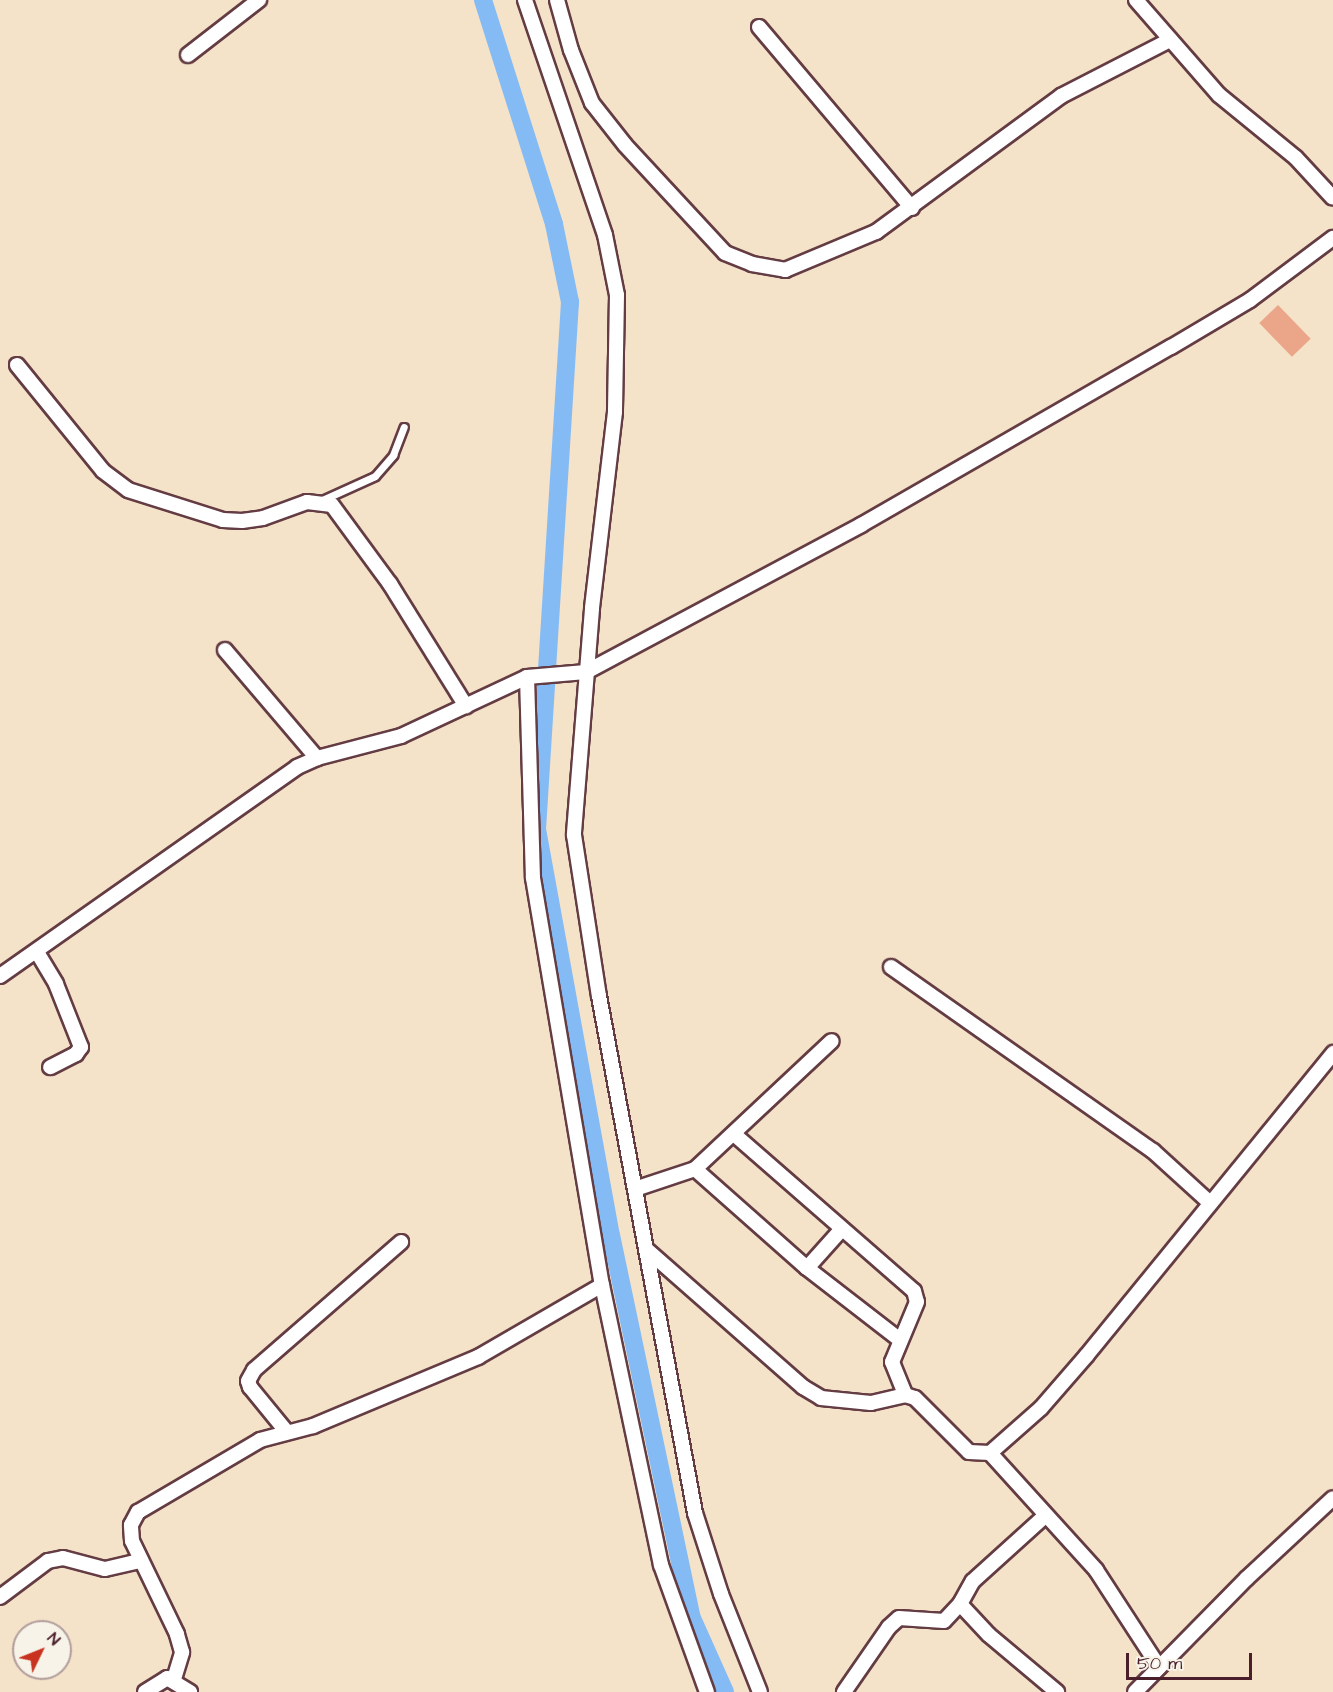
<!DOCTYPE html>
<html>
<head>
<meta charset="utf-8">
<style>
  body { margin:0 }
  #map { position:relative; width:1333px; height:1692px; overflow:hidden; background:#f4e2c9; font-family:"Architects Daughter",sans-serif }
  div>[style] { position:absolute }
  .canal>* { height:18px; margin:-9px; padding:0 9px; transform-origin:9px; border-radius:9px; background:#84bbf4 }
  .building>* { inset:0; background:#eba588; transform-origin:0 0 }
  .roads { filter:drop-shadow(2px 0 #643c43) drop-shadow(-2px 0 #643c43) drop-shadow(0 2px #643c43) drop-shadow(0 -2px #643c43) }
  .lane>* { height:7px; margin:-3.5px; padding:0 3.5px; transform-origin:3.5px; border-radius:3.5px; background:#fff }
  .street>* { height:14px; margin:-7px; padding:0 7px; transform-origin:7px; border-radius:7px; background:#fff }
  span { translate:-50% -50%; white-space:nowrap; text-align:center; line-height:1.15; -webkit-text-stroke:6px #f7f3e8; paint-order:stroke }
  .north { position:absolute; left:12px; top:1620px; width:60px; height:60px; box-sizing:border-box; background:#f7f3e8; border:2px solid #b29e9c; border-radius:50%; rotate:47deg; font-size:16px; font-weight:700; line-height:24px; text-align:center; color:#4a1f2b }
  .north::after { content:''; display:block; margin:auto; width:21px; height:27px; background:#c8321e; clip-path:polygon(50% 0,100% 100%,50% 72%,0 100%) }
  .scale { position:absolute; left:1126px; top:1653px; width:126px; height:27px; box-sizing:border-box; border:3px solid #4a1f2b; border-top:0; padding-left:8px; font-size:18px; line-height:21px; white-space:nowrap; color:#4a1f2b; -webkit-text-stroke:4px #f7f3e8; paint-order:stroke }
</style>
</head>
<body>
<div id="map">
  <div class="canal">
    <i style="left:483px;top:0;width:235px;rotate:72.4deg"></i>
    <i style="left:554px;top:224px;width:80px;rotate:78.4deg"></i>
    <i style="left:570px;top:302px;width:528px;rotate:93.58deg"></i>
    <i style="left:537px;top:829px;width:413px;rotate:79.7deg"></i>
    <i style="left:611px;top:1235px;width:389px;rotate:78.1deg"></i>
    <i style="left:691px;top:1616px;width:83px;rotate:65.9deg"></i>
  </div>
  <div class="building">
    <i style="left:1278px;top:305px;width:47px;height:26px;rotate:46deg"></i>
  </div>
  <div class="roads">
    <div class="lane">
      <i style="left:320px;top:501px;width:60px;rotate:-24.4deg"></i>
      <i style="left:375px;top:476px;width:28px;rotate:-49deg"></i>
      <i style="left:393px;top:455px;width:30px;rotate:-69deg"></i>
    </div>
    <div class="street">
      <i style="left:525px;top:0;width:248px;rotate:71.2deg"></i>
      <i style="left:605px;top:235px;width:61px;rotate:78.7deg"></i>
      <i style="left:617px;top:295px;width:117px;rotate:91deg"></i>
      <i style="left:615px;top:412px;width:198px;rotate:96.7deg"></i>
      <i style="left:592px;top:609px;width:227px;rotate:94.6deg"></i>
      <i style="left:574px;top:835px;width:163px;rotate:81.2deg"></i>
      <i style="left:599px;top:996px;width:526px;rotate:79.48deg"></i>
      <i style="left:695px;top:1513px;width:85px;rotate:72.2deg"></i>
      <i style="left:721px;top:1594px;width:105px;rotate:68.3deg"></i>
      <i style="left:557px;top:0;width:52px;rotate:74.4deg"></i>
      <i style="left:571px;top:50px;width:57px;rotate:68.4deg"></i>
      <i style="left:592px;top:103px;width:53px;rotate:51.8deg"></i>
      <i style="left:625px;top:145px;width:147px;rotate:47.2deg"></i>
      <i style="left:725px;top:253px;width:29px;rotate:22deg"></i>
      <i style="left:752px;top:264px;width:34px;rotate:10deg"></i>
      <i style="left:785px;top:270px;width:99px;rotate:-22.7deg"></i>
      <i style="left:876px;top:232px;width:230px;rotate:-36.3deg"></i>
      <i style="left:1061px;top:96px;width:123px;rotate:-27.2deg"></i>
      <i style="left:1136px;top:0;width:126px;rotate:48.9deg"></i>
      <i style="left:1219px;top:95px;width:99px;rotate:39.3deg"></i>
      <i style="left:1296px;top:158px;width:54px;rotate:47.2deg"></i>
      <i style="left:759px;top:27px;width:237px;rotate:49.8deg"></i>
      <i style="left:188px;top:55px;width:90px;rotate:-37.8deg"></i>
      <i style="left:17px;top:365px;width:136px;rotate:50.9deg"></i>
      <i style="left:103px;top:471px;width:31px;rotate:37deg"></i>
      <i style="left:128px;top:490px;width:100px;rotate:17.5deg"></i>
      <i style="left:223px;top:520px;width:19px;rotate:3deg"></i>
      <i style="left:242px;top:521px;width:21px;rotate:-8deg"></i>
      <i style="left:263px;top:518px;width:47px;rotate:-20deg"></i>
      <i style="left:307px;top:502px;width:25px;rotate:7deg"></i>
      <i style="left:332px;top:505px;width:98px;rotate:53.7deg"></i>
      <i style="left:390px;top:584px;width:144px;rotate:58.1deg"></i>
      <i style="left:225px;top:650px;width:142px;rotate:49.6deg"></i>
      <i style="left:527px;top:677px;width:201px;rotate:88.3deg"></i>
      <i style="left:533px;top:878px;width:413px;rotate:80.4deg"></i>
      <i style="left:602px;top:1285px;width:286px;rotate:78.1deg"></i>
      <i style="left:661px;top:1565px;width:135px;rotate:70.1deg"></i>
      <i style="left:37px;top:952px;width:37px;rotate:59deg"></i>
      <i style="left:56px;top:984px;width:68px;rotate:68.4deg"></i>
      <i style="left:81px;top:1047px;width:9px;rotate:126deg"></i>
      <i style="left:76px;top:1054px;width:29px;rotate:153deg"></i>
      <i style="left:891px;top:967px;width:320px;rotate:35.1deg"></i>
      <i style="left:1153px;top:1151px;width:76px;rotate:42.3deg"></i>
      <i style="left:0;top:976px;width:363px;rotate:-35.1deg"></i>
      <i style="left:297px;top:767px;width:22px;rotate:-24deg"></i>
      <i style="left:317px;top:758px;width:87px;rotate:-14.7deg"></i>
      <i style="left:401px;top:736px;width:139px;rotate:-25.1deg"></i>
      <i style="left:527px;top:677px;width:59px;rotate:-4.8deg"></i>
      <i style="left:586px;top:672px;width:312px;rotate:-28.1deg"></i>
      <i style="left:861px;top:525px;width:357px;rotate:-29.9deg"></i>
      <i style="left:1171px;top:347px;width:92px;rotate:-30.7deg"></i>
      <i style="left:1250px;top:300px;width:104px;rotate:-36.8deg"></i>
      <i style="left:735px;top:1135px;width:237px;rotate:41.1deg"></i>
      <i style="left:914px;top:1291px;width:11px;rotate:75deg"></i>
      <i style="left:917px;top:1302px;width:65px;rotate:112.6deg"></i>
      <i style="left:892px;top:1362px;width:35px;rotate:68deg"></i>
      <i style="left:695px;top:1169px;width:149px;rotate:41.5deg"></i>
      <i style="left:807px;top:1268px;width:116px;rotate:37.7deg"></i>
      <i style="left:635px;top:1189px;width:63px;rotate:-18.4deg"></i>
      <i style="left:695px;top:1169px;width:187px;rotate:-43.1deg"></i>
      <i style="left:646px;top:1249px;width:209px;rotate:41.3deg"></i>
      <i style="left:803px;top:1387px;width:21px;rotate:31deg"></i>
      <i style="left:821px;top:1398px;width:50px;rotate:5.7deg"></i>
      <i style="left:871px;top:1403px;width:35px;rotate:-13deg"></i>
      <i style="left:905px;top:1395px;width:10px;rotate:17deg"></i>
      <i style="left:915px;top:1398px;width:76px;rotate:45deg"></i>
      <i style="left:969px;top:1452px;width:21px;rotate:3deg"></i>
      <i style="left:990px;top:1453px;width:68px;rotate:-41.4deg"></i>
      <i style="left:1041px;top:1408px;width:70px;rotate:-49deg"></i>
      <i style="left:1087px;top:1355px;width:390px;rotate:-50.8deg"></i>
      <i style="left:807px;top:1268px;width:51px;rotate:-48.2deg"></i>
      <i style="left:286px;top:1431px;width:57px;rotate:-129.3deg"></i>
      <i style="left:250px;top:1387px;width:6px;rotate:-108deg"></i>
      <i style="left:248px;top:1381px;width:13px;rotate:-61deg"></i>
      <i style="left:254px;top:1370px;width:195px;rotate:-41deg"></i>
      <i style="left:990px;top:1453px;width:158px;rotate:47.8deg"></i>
      <i style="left:1096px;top:1570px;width:116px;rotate:57deg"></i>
      <i style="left:0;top:1597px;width:60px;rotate:-36.9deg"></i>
      <i style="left:48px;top:1561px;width:15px;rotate:-11deg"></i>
      <i style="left:63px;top:1558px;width:43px;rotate:14.7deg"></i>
      <i style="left:105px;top:1569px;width:36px;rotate:-13deg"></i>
      <i style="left:960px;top:1604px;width:42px;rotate:46.9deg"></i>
      <i style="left:989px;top:1635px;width:89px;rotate:40deg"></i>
      <i style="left:174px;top:1679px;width:28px;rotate:-73deg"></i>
      <i style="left:182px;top:1652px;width:19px;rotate:-106deg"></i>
      <i style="left:177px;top:1634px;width:103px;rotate:-115.8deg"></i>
      <i style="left:132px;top:1541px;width:16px;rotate:-94deg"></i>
      <i style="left:131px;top:1525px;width:15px;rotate:-62deg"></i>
      <i style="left:138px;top:1512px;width:142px;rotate:-30.5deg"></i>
      <i style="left:260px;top:1440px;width:55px;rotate:-14.8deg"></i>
      <i style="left:313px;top:1426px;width:179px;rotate:-22.7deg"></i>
      <i style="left:478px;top:1357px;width:143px;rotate:-30.1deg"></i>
      <i style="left:145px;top:1692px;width:26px;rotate:-32deg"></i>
      <i style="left:167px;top:1678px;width:27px;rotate:31deg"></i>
      <i style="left:844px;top:1692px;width:79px;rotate:-55.3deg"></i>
      <i style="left:889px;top:1627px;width:13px;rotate:-42deg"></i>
      <i style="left:899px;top:1618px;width:45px;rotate:3.8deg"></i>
      <i style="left:944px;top:1621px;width:23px;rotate:-47deg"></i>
      <i style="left:960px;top:1604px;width:26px;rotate:-61deg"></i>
      <i style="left:973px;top:1581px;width:98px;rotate:-42.1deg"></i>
      <i style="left:1135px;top:1692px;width:160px;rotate:-45.5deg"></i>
      <i style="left:1247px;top:1578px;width:117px;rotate:-42.9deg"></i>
    </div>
  </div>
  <div class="north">N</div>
  <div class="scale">50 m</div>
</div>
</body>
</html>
